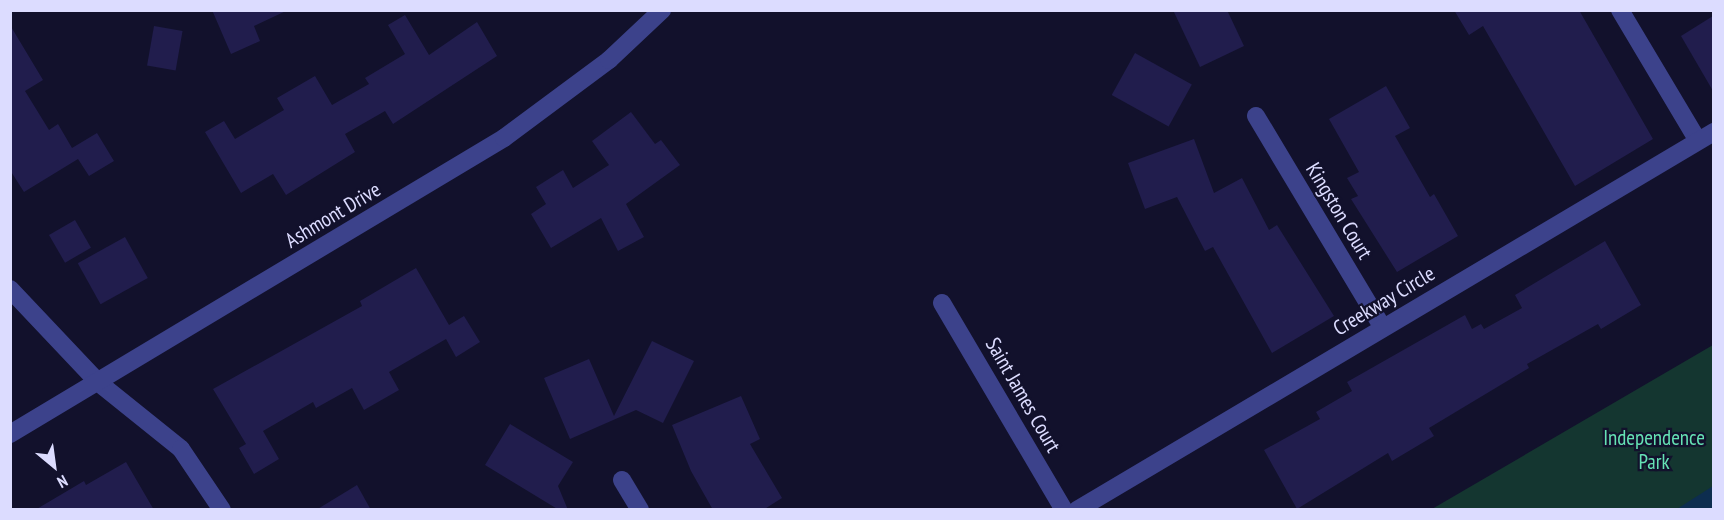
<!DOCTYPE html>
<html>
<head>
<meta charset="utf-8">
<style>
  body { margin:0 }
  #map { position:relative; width:1724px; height:520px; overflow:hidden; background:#12112c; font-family:"PT Sans Narrow",sans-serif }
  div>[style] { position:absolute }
  .green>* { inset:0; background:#143630 }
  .water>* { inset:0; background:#0d2d4f }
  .building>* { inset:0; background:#211d4d; transform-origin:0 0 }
  .minor>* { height:18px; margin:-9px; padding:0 9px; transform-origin:9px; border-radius:9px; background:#3c428b }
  span { translate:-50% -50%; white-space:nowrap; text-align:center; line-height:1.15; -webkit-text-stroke:4.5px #12112c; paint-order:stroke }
  .street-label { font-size:21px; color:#dcdcff }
  .park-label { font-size:21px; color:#65e2b4 }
  .frame { position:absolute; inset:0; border:12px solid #dcdcff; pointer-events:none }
  .north { position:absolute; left:24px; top:436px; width:60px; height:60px; -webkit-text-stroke:4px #12112c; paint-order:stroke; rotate:151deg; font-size:16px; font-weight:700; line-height:24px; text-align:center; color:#dcdcff }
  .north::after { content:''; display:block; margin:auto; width:21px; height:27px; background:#dcdcff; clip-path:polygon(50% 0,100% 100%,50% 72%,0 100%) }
</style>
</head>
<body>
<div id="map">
  <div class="green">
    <i style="clip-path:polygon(1713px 345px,1713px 509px,1432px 509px)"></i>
  </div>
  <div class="water">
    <i style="clip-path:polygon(1713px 486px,1713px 509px,1677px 509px)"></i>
  </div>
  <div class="building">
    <i style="clip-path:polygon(212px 10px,288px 10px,254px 26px,260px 41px,231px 54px)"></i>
    <i style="clip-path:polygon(1173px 10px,1227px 10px,1244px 46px,1200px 67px)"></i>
    <i style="clip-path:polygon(1454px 10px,1579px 10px,1653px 139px,1575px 186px,1483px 26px,1469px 35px)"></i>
    <i style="clip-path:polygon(405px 15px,429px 55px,477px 22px,497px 56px,393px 124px,385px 111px,345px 134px,355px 152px,286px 195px,273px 174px,241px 193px,205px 132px,224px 121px,235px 139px,284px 110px,277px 98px,315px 76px,332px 105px,369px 84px,365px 78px,405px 54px,388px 25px)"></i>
    <i style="clip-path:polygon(1713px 16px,1713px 91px,1681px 36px)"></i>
    <i style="clip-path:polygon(10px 25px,43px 80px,25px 91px,49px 130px,58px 124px,72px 148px,97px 133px,114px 161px,89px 176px,78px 159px,24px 192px,10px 170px)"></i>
    <i style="left:154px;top:26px;width:29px;height:40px;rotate:10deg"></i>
    <i style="left:1135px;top:53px;width:65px;height:48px;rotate:29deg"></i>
    <i style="clip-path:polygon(1386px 86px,1410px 128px,1395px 136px,1430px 197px,1434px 194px,1458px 236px,1397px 272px,1351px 199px,1358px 196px,1347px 178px,1359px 172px,1329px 119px)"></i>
    <i style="clip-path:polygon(631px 112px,655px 144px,661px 140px,680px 165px,626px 204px,644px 237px,618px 251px,601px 218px,551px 248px,531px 214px,546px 204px,536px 187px,563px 170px,573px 188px,609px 165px,592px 141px)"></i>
    <i style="clip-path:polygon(1194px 139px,1214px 193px,1242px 178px,1269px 230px,1277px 225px,1334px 316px,1272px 353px,1213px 247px,1205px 251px,1177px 197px,1145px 209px,1128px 163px)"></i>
    <i style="left:75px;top:220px;width:32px;height:30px;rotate:60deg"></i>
    <i style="left:125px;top:237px;width:47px;height:54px;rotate:61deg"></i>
    <i style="clip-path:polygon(1605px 241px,1641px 305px,1601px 329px,1598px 324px,1527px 364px,1529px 368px,1429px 428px,1434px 436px,1392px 461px,1388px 453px,1297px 509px,1264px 450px,1320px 419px,1316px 412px,1352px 391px,1347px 382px,1465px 315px,1472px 329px,1481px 324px,1484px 329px,1522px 308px,1515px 295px)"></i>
    <i style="clip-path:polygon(416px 268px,449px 325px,464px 316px,480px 342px,456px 357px,446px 339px,389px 372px,399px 390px,364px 410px,352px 388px,316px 408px,313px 402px,263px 431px,279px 459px,254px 474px,239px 448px,246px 444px,213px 389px,362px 306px,360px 301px)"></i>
    <i style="clip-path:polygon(652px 341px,694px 361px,663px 423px,636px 410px,570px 439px,544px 378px,589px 359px,614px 416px)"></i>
    <i style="clip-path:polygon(741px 396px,760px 439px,750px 444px,782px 498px,763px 510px,713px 510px,691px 471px,672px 425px)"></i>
    <i style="clip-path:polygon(510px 424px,573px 462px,558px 486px,568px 510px,559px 510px,485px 465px)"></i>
    <i style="clip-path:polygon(126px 462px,154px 510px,35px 510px,84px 481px,86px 485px)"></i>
    <i style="clip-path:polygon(357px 485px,371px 510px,316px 510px)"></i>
  </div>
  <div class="minor">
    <i style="left:1620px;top:10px;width:152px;rotate:59.2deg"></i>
    <i style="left:1256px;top:116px;width:247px;rotate:59.1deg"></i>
    <i style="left:10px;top:289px;width:129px;rotate:46.6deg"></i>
    <i style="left:99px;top:383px;width:105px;rotate:38.8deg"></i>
    <i style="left:181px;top:449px;width:73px;rotate:56.1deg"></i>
    <i style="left:942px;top:303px;width:240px;rotate:59.5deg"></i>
    <i style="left:10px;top:434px;width:576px;rotate:-30.93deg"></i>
    <i style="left:504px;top:138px;width:131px;rotate:-36.6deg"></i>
    <i style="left:609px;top:60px;width:73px;rotate:-43.3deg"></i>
    <i style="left:622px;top:480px;width:35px;rotate:59deg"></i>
    <i style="left:1077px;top:510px;width:741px;rotate:-30.69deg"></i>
  </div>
  <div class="street-label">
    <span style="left:1339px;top:211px;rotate:59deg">Kingston Court</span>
    <span style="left:333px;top:215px;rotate:-31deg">Ashmont Drive</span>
    <span style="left:1384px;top:301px;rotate:-31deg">Creekway Circle</span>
    <span style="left:1023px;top:395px;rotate:60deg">Saint James Court</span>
  </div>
  <div class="park-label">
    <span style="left:1654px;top:450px">Independence<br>Park</span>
  </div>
  <div class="frame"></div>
  <div class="north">N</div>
</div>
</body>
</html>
